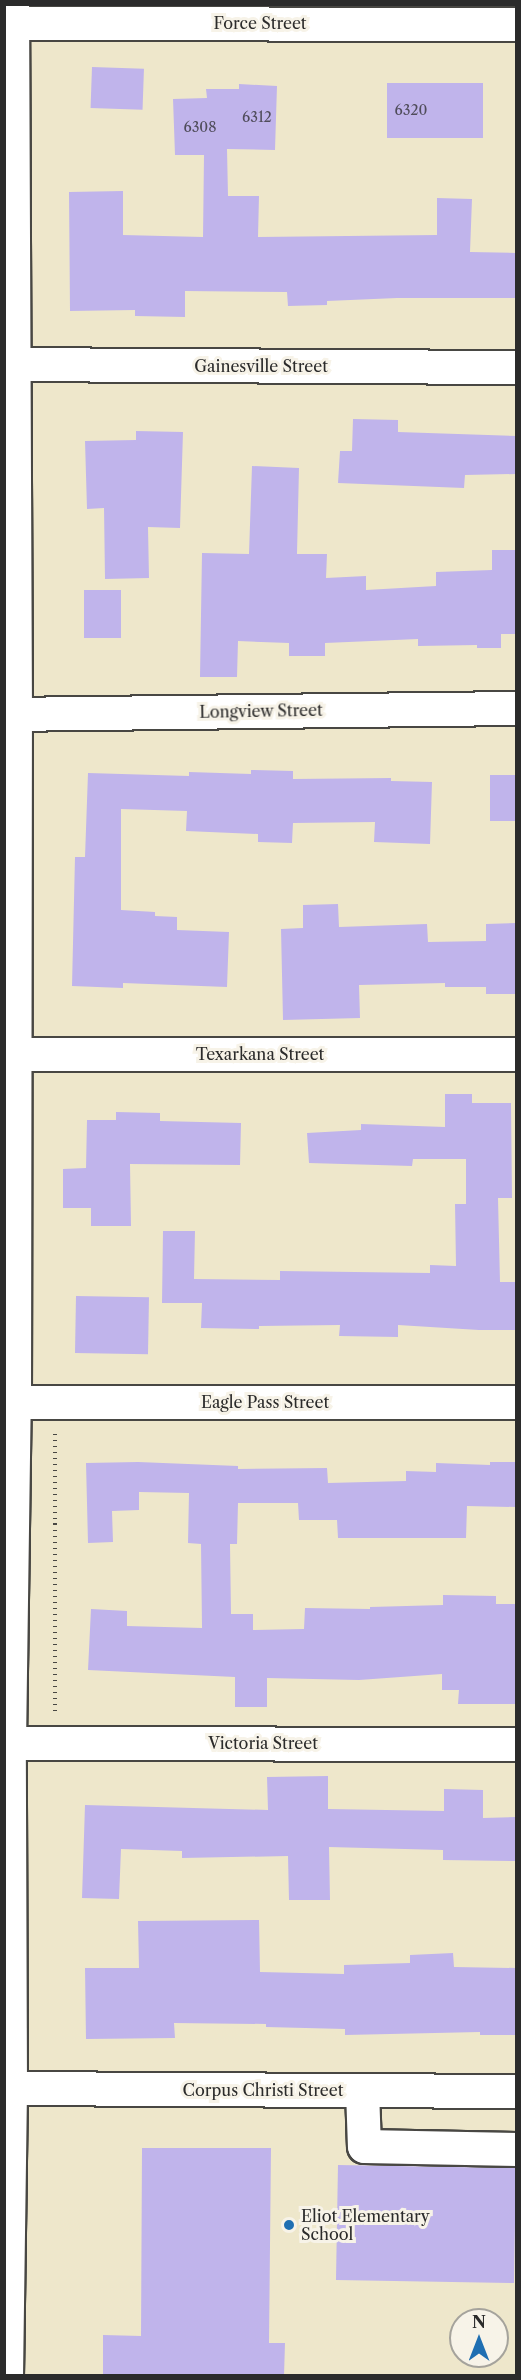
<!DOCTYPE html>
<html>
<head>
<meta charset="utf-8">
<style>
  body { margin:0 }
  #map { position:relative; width:521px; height:2380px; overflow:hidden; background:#eee7cb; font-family:"Libre Caslon Text",serif }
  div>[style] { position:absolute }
  .building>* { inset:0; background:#c0b4eb; transform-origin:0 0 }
  .path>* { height:4px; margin-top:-2px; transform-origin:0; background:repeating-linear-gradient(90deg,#484743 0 1.5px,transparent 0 6px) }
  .roads { filter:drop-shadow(2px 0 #484743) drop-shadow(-2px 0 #484743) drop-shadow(0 2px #484743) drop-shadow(0 -2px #484743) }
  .minor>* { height:33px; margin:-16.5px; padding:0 16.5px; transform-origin:16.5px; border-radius:16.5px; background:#fff }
  .dots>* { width:16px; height:16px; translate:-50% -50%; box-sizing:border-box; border:3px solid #f7f3e8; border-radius:50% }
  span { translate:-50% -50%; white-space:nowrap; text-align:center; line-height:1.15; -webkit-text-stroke:6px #f7f3e8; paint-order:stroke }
  .number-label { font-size:14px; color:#504d5b }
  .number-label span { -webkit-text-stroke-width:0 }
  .street-label { font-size:16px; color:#2b2b2b }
  .poi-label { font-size:16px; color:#2b2b2b }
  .left { translate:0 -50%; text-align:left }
  .frame { position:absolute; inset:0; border:6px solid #2b2b2b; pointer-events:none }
  .north { position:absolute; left:449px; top:2308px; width:60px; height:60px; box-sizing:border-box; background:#f7f3e8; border:2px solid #a5a39c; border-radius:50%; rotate:0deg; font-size:16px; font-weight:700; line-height:24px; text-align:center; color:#2b2b2b }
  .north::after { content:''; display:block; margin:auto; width:21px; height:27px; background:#1f6fb2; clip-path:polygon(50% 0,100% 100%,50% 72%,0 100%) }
</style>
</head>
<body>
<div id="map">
  <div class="building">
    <i style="left:92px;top:67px;width:52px;height:41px;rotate:2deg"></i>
    <i style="left:387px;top:83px;width:96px;height:55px"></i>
    <i style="clip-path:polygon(239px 84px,277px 86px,275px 150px,227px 149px,228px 196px,259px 196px,258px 237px,437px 235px,437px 198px,472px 199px,470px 252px,516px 253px,516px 298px,397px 298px,327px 301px,327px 305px,288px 306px,287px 292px,185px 291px,185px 317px,135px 316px,135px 310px,70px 311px,69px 192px,123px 191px,123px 235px,203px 237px,204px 155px,175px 155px,173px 99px,207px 98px,206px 89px,239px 89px)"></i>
    <i style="clip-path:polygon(353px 419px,398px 420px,398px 432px,516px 436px,516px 474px,465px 475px,464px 488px,338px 483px,340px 451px,352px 451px)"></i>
    <i style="clip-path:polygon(136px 431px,183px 432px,180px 528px,148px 527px,149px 578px,105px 579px,104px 508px,87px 509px,85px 441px,136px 440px)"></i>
    <i style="clip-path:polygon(252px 466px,299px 468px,297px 554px,327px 554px,326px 578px,366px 576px,366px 590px,436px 586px,436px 572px,492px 570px,492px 550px,516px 550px,516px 634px,501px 634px,501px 648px,477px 648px,477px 645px,418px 646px,418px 639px,325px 643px,325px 656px,289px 656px,289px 643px,238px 641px,237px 677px,200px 677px,202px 553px,249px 554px)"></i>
    <i style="left:84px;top:590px;width:37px;height:48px"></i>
    <i style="clip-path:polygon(251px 770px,293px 771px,293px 779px,391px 778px,391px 781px,432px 782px,430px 844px,374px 842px,375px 822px,293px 823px,292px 843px,258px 842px,258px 834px,186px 831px,187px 811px,121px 809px,121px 910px,155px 912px,155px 916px,177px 917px,177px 930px,229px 932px,227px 987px,123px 983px,123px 988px,72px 986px,75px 857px,85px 857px,88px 773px,189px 776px,189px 772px,251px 774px)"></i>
    <i style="left:490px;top:775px;width:26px;height:46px"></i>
    <i style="clip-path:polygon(338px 904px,339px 927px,427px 924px,428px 942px,486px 941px,486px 924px,516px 923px,516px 994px,486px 994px,486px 987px,445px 987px,445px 983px,359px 985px,360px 1018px,283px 1020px,281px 929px,303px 928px,303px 905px)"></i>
    <i style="clip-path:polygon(445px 1094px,472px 1094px,472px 1103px,511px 1103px,512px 1198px,498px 1198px,500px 1282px,516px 1282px,516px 1330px,479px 1330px,398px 1325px,398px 1337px,339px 1336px,340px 1325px,259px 1326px,259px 1329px,201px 1328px,202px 1303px,162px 1303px,163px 1231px,195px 1231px,194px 1279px,280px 1280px,280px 1271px,430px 1273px,430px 1265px,456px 1266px,455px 1204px,466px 1204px,466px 1159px,413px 1159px,412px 1166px,309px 1163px,307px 1133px,361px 1130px,361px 1124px,445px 1127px)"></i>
    <i style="clip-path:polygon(116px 1112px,160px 1113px,160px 1121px,241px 1123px,240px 1165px,130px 1164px,131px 1226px,91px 1226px,91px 1208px,63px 1208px,63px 1169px,86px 1168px,87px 1120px,116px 1120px)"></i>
    <i style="left:76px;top:1296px;width:73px;height:57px;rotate:1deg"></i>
    <i style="clip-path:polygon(138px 1462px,238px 1466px,238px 1469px,327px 1468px,328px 1483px,406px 1481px,406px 1471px,436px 1472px,436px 1463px,490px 1465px,490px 1462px,516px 1462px,516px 1507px,467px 1506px,466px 1538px,338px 1538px,337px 1520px,299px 1520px,298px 1503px,238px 1503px,237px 1544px,230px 1544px,231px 1614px,253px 1614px,253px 1630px,304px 1629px,305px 1608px,370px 1609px,370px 1607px,443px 1605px,443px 1595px,496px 1596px,496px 1604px,516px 1604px,516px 1704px,458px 1704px,459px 1690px,442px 1690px,442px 1674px,359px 1680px,267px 1678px,267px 1707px,235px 1707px,235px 1677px,88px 1670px,91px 1609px,127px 1611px,127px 1626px,202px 1628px,201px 1544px,188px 1543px,189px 1493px,139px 1492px,139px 1510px,112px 1511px,113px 1542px,88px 1543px,86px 1463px)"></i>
    <i style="clip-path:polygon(328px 1776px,328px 1809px,444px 1811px,444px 1789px,483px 1790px,483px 1818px,516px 1817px,516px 1861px,443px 1860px,443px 1850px,329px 1847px,330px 1900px,289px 1900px,288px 1856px,182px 1858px,182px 1851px,121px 1849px,119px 1899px,82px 1898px,85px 1805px,268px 1810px,267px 1777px)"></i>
    <i style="clip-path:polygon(259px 1920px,260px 1972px,344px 1974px,344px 1965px,410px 1963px,410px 1955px,453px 1953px,454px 1967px,516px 1968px,516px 2035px,480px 2035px,480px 2032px,345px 2035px,345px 2029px,266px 2027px,266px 2024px,174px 2023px,175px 2038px,86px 2039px,85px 1968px,139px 1968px,138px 1921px)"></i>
    <i style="clip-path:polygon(142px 2148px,271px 2148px,269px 2343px,285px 2343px,284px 2376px,103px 2376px,103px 2335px,141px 2336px)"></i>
    <i style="left:338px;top:2165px;width:178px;height:115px;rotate:1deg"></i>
  </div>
  <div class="path">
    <i style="left:55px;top:1711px;width:277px;rotate:-90deg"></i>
  </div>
  <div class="roads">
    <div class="minor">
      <i style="left:4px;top:23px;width:512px;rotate:0.11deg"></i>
      <i style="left:4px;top:364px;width:512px;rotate:0.34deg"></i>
      <i style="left:4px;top:714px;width:512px;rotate:-0.67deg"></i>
      <i style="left:4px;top:1054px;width:512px"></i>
      <i style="left:14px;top:1402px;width:502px"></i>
      <i style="left:9px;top:1743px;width:507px;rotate:0.11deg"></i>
      <i style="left:10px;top:2088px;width:506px;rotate:0.34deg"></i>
      <i style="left:362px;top:2090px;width:56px;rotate:88deg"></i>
      <i style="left:364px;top:2146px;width:152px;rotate:1.1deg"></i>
      <i style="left:6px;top:2376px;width:288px;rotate:-89.2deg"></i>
      <i style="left:10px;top:2088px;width:345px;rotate:-90.2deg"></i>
      <i style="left:9px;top:1743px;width:341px;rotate:-89.2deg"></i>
      <i style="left:14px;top:1402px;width:688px;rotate:-89.92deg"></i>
      <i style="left:15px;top:714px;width:710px;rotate:-90.24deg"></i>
    </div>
  </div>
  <div class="dots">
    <i style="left:289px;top:2225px;background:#1f6fb2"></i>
  </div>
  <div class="number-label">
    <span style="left:411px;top:110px">6320</span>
    <span style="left:257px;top:117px">6312</span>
    <span style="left:200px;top:127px">6308</span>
  </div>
  <div class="street-label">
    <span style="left:260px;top:23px">Force Street</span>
    <span style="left:261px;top:366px">Gainesville Street</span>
    <span style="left:261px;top:711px;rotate:-1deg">Longview Street</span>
    <span style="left:260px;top:1054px">Texarkana Street</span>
    <span style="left:265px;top:1402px">Eagle Pass Street</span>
    <span style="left:263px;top:1743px">Victoria Street</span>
    <span style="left:263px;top:2090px">Corpus Christi Street</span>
  </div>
  <div class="poi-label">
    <span class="left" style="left:301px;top:2225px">Eliot Elementary<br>School</span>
  </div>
  <div class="frame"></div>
  <div class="north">N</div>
</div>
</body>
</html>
